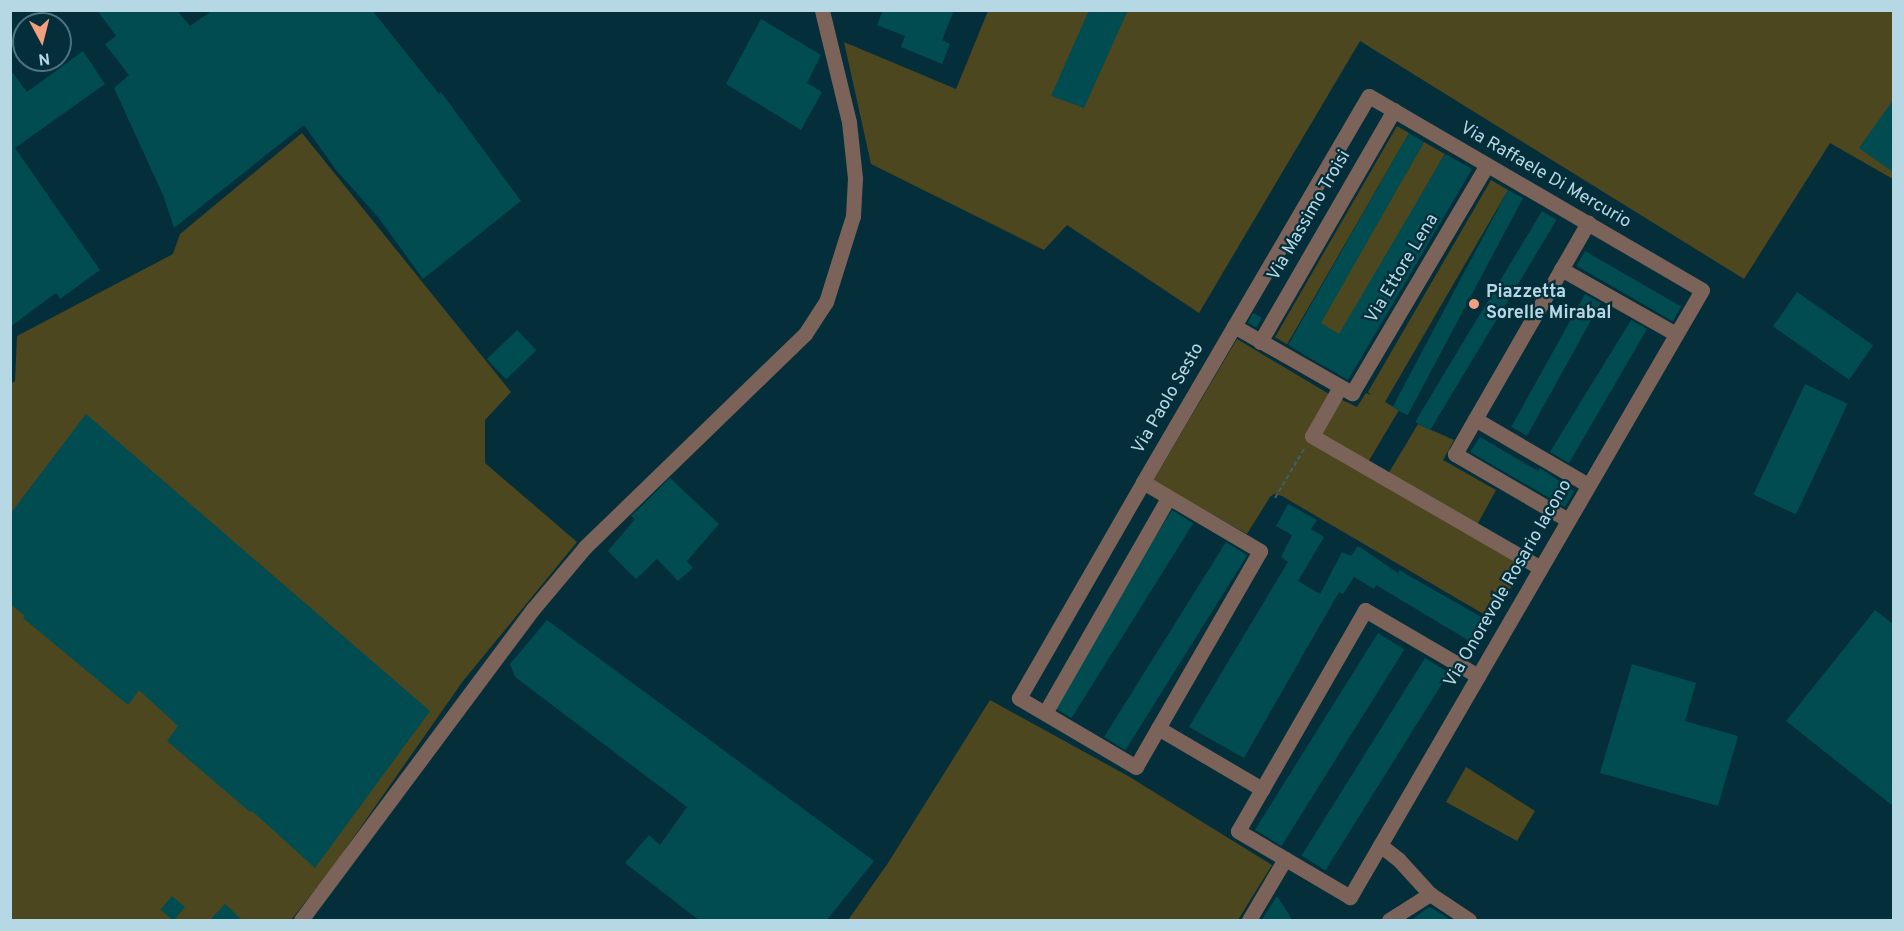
<!DOCTYPE html>
<html>
<head>
<meta charset="utf-8">
<style>
  body { margin:0 }
  #map { position:relative; width:1904px; height:931px; overflow:hidden; background:#042e3a; font-family:Overpass,sans-serif }
  div>[style] { position:absolute }
  .green>* { inset:0; background:#4c471f; transform-origin:0 0 }
  .building>* { inset:0; background:#004c51; transform-origin:0 0 }
  .path>* { height:2px; margin-top:-1px; transform-origin:0; background:repeating-linear-gradient(90deg,#39616d 0 4.5px,transparent 0 7.5px) }
  .minor>* { height:15px; margin:-7.5px; padding:0 7.5px; transform-origin:7.5px; border-radius:7.5px; background:#7c6359 }
  .dots>* { width:16px; height:16px; translate:-50% -50%; box-sizing:border-box; border:3px solid #042e3a; border-radius:50% }
  span { translate:-50% -50%; white-space:nowrap; text-align:center; line-height:1.15; -webkit-text-stroke:4.5px #042e3a; paint-order:stroke }
  .street-label { font-size:18px; color:#b5d8e4 }
  .poi-label { font-size:18px; color:#b5d8e4; font-weight:700 }
  .left { translate:0 -50%; text-align:left }
  .frame { position:absolute; inset:0; border:12px solid #b5d8e4; pointer-events:none }
  .north { position:absolute; left:12px; top:12px; width:60px; height:60px; box-sizing:border-box; background:#042e3a; border:2px solid #4b727e; border-radius:50%; rotate:173deg; font-size:16px; font-weight:700; line-height:24px; text-align:center; color:#b5d8e4 }
  .north::after { content:''; display:block; margin:auto; width:21px; height:27px; background:#f2a080; clip-path:polygon(50% 0,100% 100%,50% 72%,0 100%) }
</style>
</head>
<body>
<div id="map">
  <div class="green">
    <i style="clip-path:polygon(988px 11px,1893px 11px,1893px 179px,1830px 143px,1744px 279px,1360px 41px,1199px 313px,1067px 225px,1044px 250px,871px 164px,844px 42px,956px 89px)"></i>
    <i style="left:1397px;top:126px;width:14px;height:244px;rotate:30deg"></i>
    <i style="clip-path:polygon(302px 133px,511px 392px,485px 420px,485px 463px,577px 542px,463px 681px,330px 871px,291px 920px,11px 920px,10px 384px,15px 381px,17px 336px,173px 254px,180px 234px)"></i>
    <i style="left:1424px;top:142px;width:24px;height:244px;rotate:30deg"></i>
    <i style="clip-path:polygon(1491px 180px,1508px 190px,1385px 402px,1399px 410px,1367px 464px,1315px 435px,1336px 397px,1357px 407px,1366px 393px,1371px 395px,1368px 392px)"></i>
    <i style="clip-path:polygon(1237px 339px,1329px 394px,1309px 435px,1525px 565px,1492px 619px,1282px 496px,1274px 494px,1270px 497px,1247px 534px,1153px 481px)"></i>
    <i style="clip-path:polygon(1418px 424px,1454px 440px,1443px 460px,1496px 490px,1476px 527px,1387px 476px)"></i>
    <i style="clip-path:polygon(990px 700px,1128px 776px,1272px 865px,1238px 920px,848px 920px,888px 863px)"></i>
    <i style="clip-path:polygon(1466px 767px,1535px 811px,1517px 841px,1446px 802px)"></i>
  </div>
  <div class="building">
    <i style="clip-path:polygon(97px 10px,177px 10px,190px 26px,213px 10px,372px 10px,439px 94px,441px 92px,521px 201px,423px 279px,378px 217px,336px 170px,304px 125px,174px 228px,163px 195px,114px 88px,129px 75px,105px 44px,116px 36px)"></i>
    <i style="clip-path:polygon(883px 10px,954px 10px,942px 40px,950px 44px,942px 64px,901px 47px,905px 36px,877px 25px)"></i>
    <i style="clip-path:polygon(1089px 10px,1128px 10px,1084px 108px,1051px 96px)"></i>
    <i style="clip-path:polygon(761px 19px,821px 55px,807px 83px,822px 92px,801px 130px,726px 84px)"></i>
    <i style="clip-path:polygon(83px 51px,105px 84px,15px 148px,100px 270px,60px 299px,56px 293px,10px 327px,10px 69px,27px 92px)"></i>
    <i style="clip-path:polygon(1893px 100px,1893px 172px,1859px 148px)"></i>
    <i style="clip-path:polygon(1409px 133px,1424px 142px,1321px 323px,1339px 334px,1445px 154px,1472px 169px,1348px 380px,1288px 345px)"></i>
    <i style="left:1508px;top:190px;width:17px;height:246px;rotate:28deg"></i>
    <i style="left:1542px;top:211px;width:17px;height:246px;rotate:31deg"></i>
    <i style="left:1585px;top:251px;width:111px;height:17px;rotate:30deg"></i>
    <i style="left:1797px;top:292px;width:93px;height:42px;rotate:35deg"></i>
    <i style="left:1585px;top:294px;width:18px;height:152px;rotate:29deg"></i>
    <i style="left:1253px;top:313px;width:10px;height:11px;rotate:29deg"></i>
    <i style="clip-path:polygon(1631px 320px,1647px 329px,1569px 463px,1550px 452px)"></i>
    <i style="left:517px;top:330px;width:28px;height:42px;rotate:46deg"></i>
    <i style="left:1805px;top:384px;width:47px;height:122px;rotate:25deg"></i>
    <i style="clip-path:polygon(86px 414px,430px 711px,315px 868px,252px 811px,250px 812px,167px 741px,178px 726px,139px 690px,128px 705px,23px 618px,25px 616px,10px 604px,10px 514px)"></i>
    <i style="clip-path:polygon(1480px 437px,1538px 471px,1540px 468px,1574px 491px,1565px 507px,1470px 452px)"></i>
    <i style="clip-path:polygon(670px 478px,719px 524px,687px 561px,693px 568px,678px 581px,657px 559px,636px 579px,608px 551px,635px 519px,631px 516px)"></i>
    <i style="clip-path:polygon(1288px 504px,1317px 520px,1311px 529px,1324px 537px,1298px 581px,1320px 594px,1342px 552px,1351px 556px,1358px 546px,1398px 573px,1399px 570px,1490px 622px,1476px 645px,1376px 585px,1374px 589px,1354px 577px,1343px 594px,1339px 592px,1244px 758px,1189px 727px,1288px 562px,1281px 557px,1292px 535px,1276px 526px)"></i>
    <i style="left:1172px;top:510px;width:25px;height:230px;rotate:32deg"></i>
    <i style="left:1226px;top:542px;width:25px;height:230px;rotate:32deg"></i>
    <i style="clip-path:polygon(1875px 610px,1893px 624px,1893px 806px,1786px 721px)"></i>
    <i style="clip-path:polygon(547px 620px,874px 861px,826px 921px,700px 921px,625px 863px,649px 835px,660px 845px,687px 807px,515px 677px,510px 664px)"></i>
    <i style="left:1378px;top:633px;width:31px;height:232px;rotate:32deg"></i>
    <i style="left:1425px;top:658px;width:28px;height:233px;rotate:32deg"></i>
    <i style="clip-path:polygon(1632px 664px,1696px 683px,1685px 721px,1738px 736px,1718px 806px,1600px 773px)"></i>
    <i style="left:172px;top:896px;width:17px;height:18px;rotate:40deg"></i>
    <i style="clip-path:polygon(1277px 896px,1293px 921px,1261px 921px)"></i>
    <i style="clip-path:polygon(225px 904px,243px 921px,209px 921px)"></i>
    <i style="clip-path:polygon(1429px 907px,1442px 914px,1452px 921px,1410px 921px)"></i>
  </div>
  <div class="path">
    <i style="left:1275px;top:498px;width:57px;rotate:-59.4deg"></i>
  </div>
  <div class="minor">
    <i style="left:1561px;top:269px;width:132px;rotate:29.5deg"></i>
    <i style="left:1234px;top:326px;width:136px;rotate:29.6deg"></i>
    <i style="left:1352px;top:393px;width:265px;rotate:-59.4deg"></i>
    <i style="left:1260px;top:342px;width:268px;rotate:-60deg"></i>
    <i style="left:1340px;top:387px;width:56px;rotate:119.7deg"></i>
    <i style="left:1312px;top:436px;width:264px;rotate:30deg"></i>
    <i style="left:1475px;top:419px;width:131px;rotate:30.3deg"></i>
    <i style="left:1143px;top:482px;width:136px;rotate:30.5deg"></i>
    <i style="left:1260px;top:551px;width:249px;rotate:119.9deg"></i>
    <i style="left:1136px;top:767px;width:136px;rotate:-149.5deg"></i>
    <i style="left:1019px;top:698px;width:249px;rotate:-60.1deg"></i>
    <i style="left:1143px;top:482px;width:447px;rotate:-59.7deg"></i>
    <i style="left:1369px;top:96px;width:385px;rotate:30.2deg"></i>
    <i style="left:1702px;top:290px;width:702px;rotate:120.11deg"></i>
    <i style="left:1350px;top:897px;width:130px;rotate:-149.5deg"></i>
    <i style="left:1238px;top:831px;width:255px;rotate:-60.1deg"></i>
    <i style="left:1365px;top:610px;width:131px;rotate:30.3deg"></i>
    <i style="left:1568px;top:520px;width:131px;rotate:-149.7deg"></i>
    <i style="left:1455px;top:454px;width:267px;rotate:-60.1deg"></i>
    <i style="left:1045px;top:713px;width:248px;rotate:-60.2deg"></i>
    <i style="left:1158px;top:728px;width:121px;rotate:30.4deg"></i>
    <i style="left:1380px;top:845px;width:24px;rotate:38deg"></i>
    <i style="left:1399px;top:860px;width:46px;rotate:47.6deg"></i>
    <i style="left:1430px;top:894px;width:47px;rotate:33.7deg"></i>
    <i style="left:301px;top:920px;width:388px;rotate:-53.3deg"></i>
    <i style="left:533px;top:609px;width:81px;rotate:-50deg"></i>
    <i style="left:585px;top:547px;width:306px;rotate:-44.1deg"></i>
    <i style="left:805px;top:334px;width:38px;rotate:-57deg"></i>
    <i style="left:826px;top:302px;width:90px;rotate:-72.6deg"></i>
    <i style="left:853px;top:216px;width:38px;rotate:-87deg"></i>
    <i style="left:855px;top:178px;width:56px;rotate:-96.1deg"></i>
    <i style="left:849px;top:122px;width:115px;rotate:-103.6deg"></i>
    <i style="left:1249px;top:920px;width:71px;rotate:-59.5deg"></i>
    <i style="left:1389px;top:920px;width:49px;rotate:-32.4deg"></i>
  </div>
  <div class="dots">
    <i style="left:1474px;top:304px;background:#f2a080"></i>
  </div>
  <div class="street-label">
    <span style="left:1545px;top:176px;rotate:30deg">Via Raffaele Di Mercurio</span>
    <span style="left:1310px;top:216px;rotate:-60deg">Via Massimo Troisi</span>
    <span style="left:1403px;top:269px;rotate:-59deg">Via Ettore Lena</span>
    <span style="left:1169px;top:399px;rotate:-60deg">Via Paolo Sesto</span>
    <span style="left:1509px;top:584px;rotate:-60deg">Via Onorevole Rosario Iacono</span>
  </div>
  <div class="poi-label">
    <span class="left" style="left:1486px;top:304px">Piazzetta<br>Sorelle Mirabal</span>
  </div>
  <div class="frame"></div>
  <div class="north">N</div>
</div>
</body>
</html>
